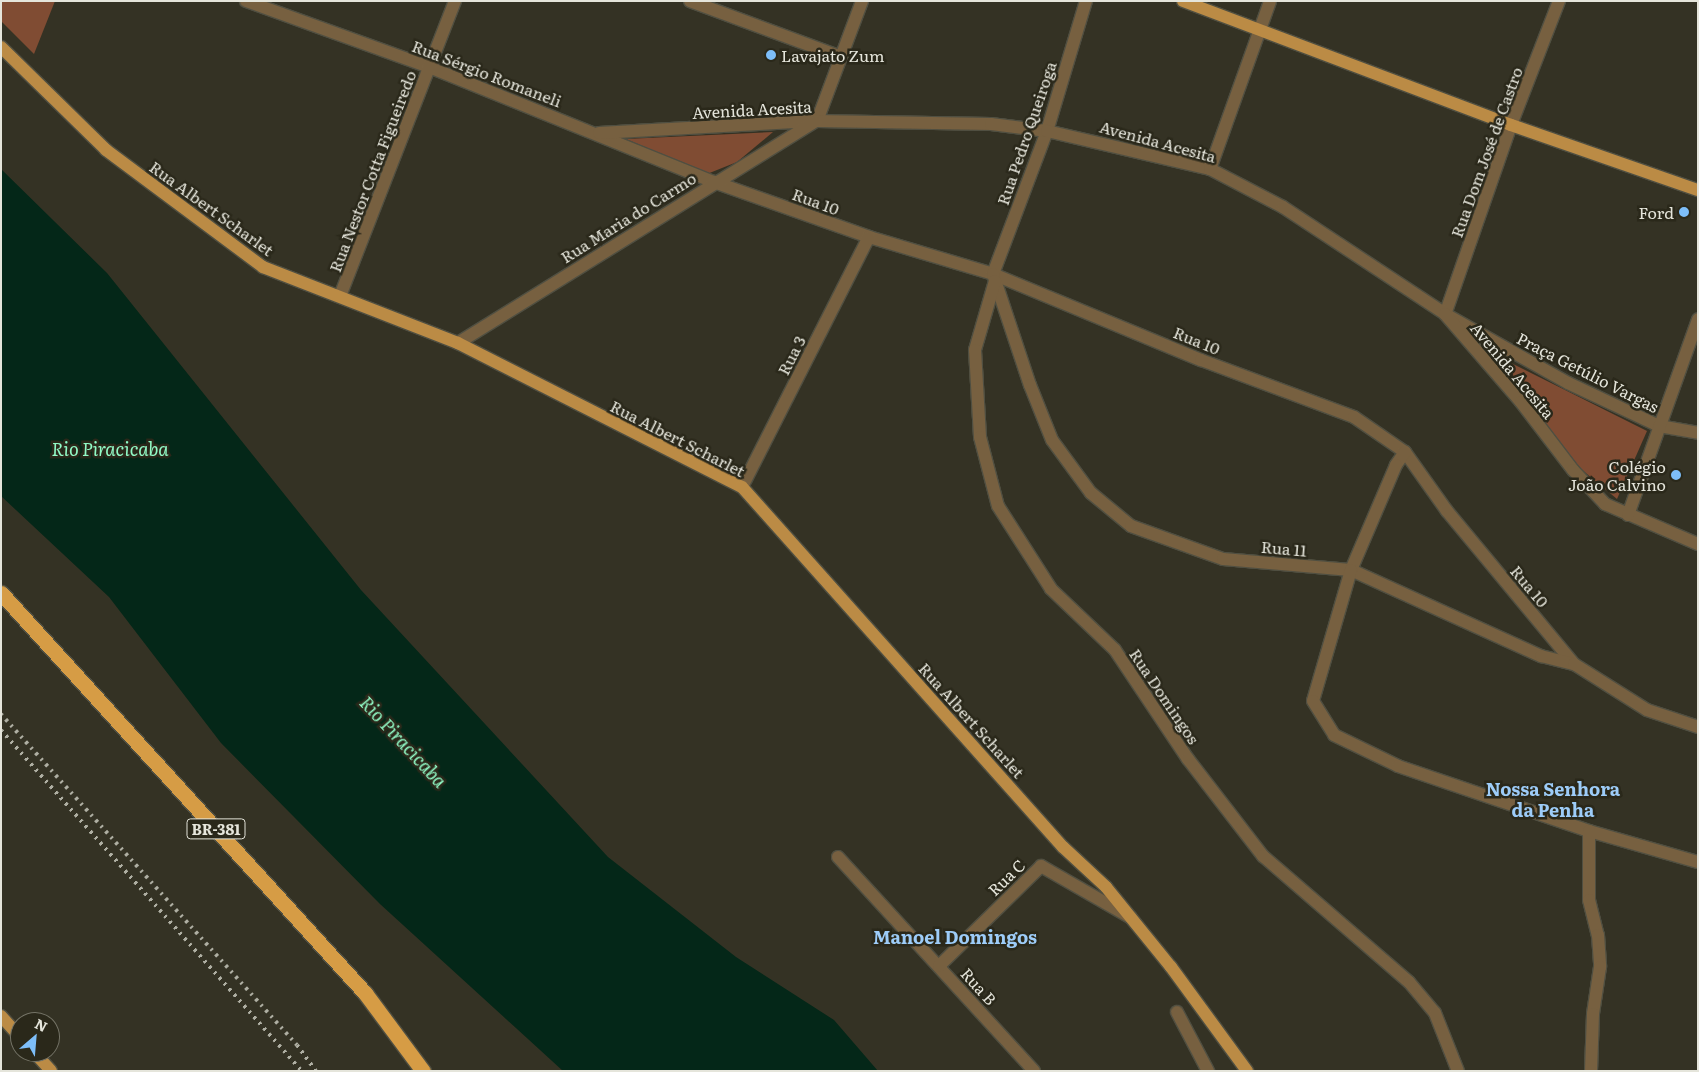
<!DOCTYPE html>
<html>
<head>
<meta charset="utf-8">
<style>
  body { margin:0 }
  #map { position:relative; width:1699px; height:1072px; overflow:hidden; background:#343224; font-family:Literata,serif }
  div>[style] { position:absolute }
  .green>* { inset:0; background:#804c33 }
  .water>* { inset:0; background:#042718 }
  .roads { filter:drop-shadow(1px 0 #504f41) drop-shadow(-1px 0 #504f41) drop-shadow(0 1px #504f41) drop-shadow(0 -1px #504f41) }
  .minor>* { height:12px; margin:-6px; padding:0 6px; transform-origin:6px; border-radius:6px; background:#776040 }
  .major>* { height:12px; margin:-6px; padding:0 6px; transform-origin:6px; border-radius:6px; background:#bb8b45 }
  .highway>* { height:15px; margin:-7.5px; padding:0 7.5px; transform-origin:7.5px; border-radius:7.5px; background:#d69c45 }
  .rail>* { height:4px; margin-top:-2px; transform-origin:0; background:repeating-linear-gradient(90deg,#afafa3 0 2.5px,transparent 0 7.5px) }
  .dots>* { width:14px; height:14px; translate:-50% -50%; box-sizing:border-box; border:2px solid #2a281a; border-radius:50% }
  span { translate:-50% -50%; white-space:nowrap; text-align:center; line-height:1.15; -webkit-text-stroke:5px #2a281a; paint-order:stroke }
  .shield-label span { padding:1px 4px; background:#2a281a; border:1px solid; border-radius:4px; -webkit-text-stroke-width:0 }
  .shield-label { font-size:15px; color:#e5e5db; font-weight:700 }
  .poi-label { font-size:16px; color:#e5e5db }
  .left { translate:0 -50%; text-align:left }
  .right { translate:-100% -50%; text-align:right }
  .street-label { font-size:16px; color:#e5e5db }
  .water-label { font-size:18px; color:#91fac6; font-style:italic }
  .neighbourhood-label { font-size:18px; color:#9dccf8; font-weight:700 }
  .frame { position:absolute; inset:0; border:2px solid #e5e5db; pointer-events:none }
  .north { position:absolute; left:10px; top:1012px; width:50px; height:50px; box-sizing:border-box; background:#2a281a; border:1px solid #757467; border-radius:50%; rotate:27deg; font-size:14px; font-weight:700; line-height:20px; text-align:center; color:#e5e5db }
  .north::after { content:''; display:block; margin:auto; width:18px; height:22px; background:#7dbef9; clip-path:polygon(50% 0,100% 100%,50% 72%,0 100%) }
</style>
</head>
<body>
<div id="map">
  <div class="green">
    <i style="clip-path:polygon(1px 1px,55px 1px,34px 54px,1px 21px)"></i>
    <i style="clip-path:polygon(773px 132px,737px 162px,707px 174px,626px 139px)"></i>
    <i style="clip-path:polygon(1487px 351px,1647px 431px,1617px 499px,1581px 469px)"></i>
  </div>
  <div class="water">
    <i style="clip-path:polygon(1px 169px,107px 273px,361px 590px,608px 857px,736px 957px,834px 1020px,878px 1071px,563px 1071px,380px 904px,221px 743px,109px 597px,1px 496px)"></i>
  </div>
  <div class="roads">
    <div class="minor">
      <i style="left:246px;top:1px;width:195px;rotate:19.8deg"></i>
      <i style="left:429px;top:67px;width:307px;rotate:22deg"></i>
      <i style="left:714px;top:182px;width:164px;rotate:19.5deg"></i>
      <i style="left:869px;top:237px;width:129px;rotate:16.6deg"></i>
      <i style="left:993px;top:274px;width:225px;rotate:22.5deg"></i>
      <i style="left:1201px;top:360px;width:163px;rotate:20.4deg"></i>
      <i style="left:1354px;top:417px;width:62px;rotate:34.5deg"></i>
      <i style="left:1405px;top:452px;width:72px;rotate:54.6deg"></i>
      <i style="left:1447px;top:511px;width:199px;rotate:50.3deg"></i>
      <i style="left:690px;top:1px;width:161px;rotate:20.3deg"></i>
      <i style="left:1086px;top:1px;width:136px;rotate:106.7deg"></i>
      <i style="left:1047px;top:131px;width:153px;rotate:110.7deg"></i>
      <i style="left:993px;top:274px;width:117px;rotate:71.6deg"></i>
      <i style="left:1030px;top:385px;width:59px;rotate:68.2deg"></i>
      <i style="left:1052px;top:440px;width:66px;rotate:53.7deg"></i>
      <i style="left:1091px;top:493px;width:52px;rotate:39.5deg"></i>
      <i style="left:1131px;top:526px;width:98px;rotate:19.7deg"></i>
      <i style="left:1223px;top:559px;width:128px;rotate:4.9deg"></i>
      <i style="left:1351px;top:570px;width:209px;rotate:24.4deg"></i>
      <i style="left:1541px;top:656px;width:34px;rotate:14deg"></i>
      <i style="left:1574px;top:664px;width:86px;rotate:32.2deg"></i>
      <i style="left:1647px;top:710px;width:54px;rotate:18.4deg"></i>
      <i style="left:1559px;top:1px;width:133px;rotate:111.2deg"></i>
      <i style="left:1511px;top:125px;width:200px;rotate:109.2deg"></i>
      <i style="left:1445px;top:314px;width:141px;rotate:29.3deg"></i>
      <i style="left:1568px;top:383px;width:101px;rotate:25.3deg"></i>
      <i style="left:1659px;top:426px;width:40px;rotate:10deg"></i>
      <i style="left:817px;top:121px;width:128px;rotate:-69.4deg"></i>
      <i style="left:599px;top:133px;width:218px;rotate:-3.2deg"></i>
      <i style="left:817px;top:121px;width:174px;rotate:1deg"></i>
      <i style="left:991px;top:124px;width:56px;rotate:7.1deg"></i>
      <i style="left:1047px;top:131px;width:167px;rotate:13.1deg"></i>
      <i style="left:1210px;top:169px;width:82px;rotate:27.5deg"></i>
      <i style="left:1283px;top:207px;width:194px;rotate:33.4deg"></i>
      <i style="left:1445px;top:314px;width:116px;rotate:49.2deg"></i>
      <i style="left:1521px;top:402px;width:86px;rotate:52.6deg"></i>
      <i style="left:1573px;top:470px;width:47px;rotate:46.7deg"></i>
      <i style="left:1605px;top:504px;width:101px;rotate:23.3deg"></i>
      <i style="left:1210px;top:169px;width:178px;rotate:-70.3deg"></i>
      <i style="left:995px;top:281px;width:72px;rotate:106.2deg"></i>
      <i style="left:975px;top:350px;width:87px;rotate:86.7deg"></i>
      <i style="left:980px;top:437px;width:71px;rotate:75.4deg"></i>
      <i style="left:998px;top:506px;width:98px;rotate:57.4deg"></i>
      <i style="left:1051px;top:589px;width:88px;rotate:43.6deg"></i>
      <i style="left:1115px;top:650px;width:131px;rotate:56.2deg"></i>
      <i style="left:1188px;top:759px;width:123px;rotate:52.3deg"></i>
      <i style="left:1263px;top:856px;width:193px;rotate:40.8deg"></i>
      <i style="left:1409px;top:982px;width:40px;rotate:50deg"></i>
      <i style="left:1435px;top:1013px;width:62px;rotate:68.4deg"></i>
      <i style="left:340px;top:296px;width:317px;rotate:-68.7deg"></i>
      <i style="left:458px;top:343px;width:420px;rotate:-31.8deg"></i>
      <i style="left:1405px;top:452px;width:16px;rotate:125deg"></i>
      <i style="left:1396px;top:465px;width:114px;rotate:113.2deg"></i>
      <i style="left:1351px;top:570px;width:136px;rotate:106.2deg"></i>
      <i style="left:1313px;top:701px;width:40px;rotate:58deg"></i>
      <i style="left:1334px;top:735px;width:71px;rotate:25.8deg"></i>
      <i style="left:1398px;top:766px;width:202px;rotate:18.8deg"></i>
      <i style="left:1589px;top:831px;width:113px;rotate:15.9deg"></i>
      <i style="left:742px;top:487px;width:280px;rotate:-63.1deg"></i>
      <i style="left:1628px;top:515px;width:208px;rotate:-70.3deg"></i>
      <i style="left:1589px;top:831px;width:69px;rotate:90deg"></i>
      <i style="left:1589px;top:900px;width:36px;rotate:76deg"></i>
      <i style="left:1598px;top:935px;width:32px;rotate:86deg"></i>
      <i style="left:1600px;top:967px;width:48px;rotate:98.5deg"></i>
      <i style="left:1593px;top:1014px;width:57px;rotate:92deg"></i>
      <i style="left:838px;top:857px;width:290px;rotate:47.5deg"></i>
      <i style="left:939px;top:966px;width:143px;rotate:-44.4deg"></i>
      <i style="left:1041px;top:866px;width:103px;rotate:29.8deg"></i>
      <i style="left:1177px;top:1012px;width:67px;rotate:62.3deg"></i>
    </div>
    <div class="major">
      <i style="left:1183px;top:1px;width:351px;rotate:20.7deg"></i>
      <i style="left:1511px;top:125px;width:198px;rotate:19.2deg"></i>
      <i style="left:1px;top:47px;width:147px;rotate:44.4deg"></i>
      <i style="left:106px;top:150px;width:196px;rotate:36.7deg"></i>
      <i style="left:263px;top:267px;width:209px;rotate:21.3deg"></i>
      <i style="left:458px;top:343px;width:318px;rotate:26.9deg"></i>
      <i style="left:742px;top:487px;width:482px;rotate:48.3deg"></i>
      <i style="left:1063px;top:847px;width:59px;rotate:42.9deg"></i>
      <i style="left:1106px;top:887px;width:103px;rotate:50.9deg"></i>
      <i style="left:1171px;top:967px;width:129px;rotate:53.8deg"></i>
      <i style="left:1px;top:1016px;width:28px;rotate:48deg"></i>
      <i style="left:34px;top:1052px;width:25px;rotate:48deg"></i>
    </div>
    <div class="highway">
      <i style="left:1px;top:593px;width:541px;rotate:47.7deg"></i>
      <i style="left:365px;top:993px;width:97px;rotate:53.4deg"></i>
    </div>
  </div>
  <div class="rail">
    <i style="left:1px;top:714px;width:444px;rotate:48.2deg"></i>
    <i style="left:297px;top:1045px;width:32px;rotate:54deg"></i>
    <i style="left:1px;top:730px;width:455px;rotate:48.6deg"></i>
  </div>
  <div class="dots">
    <i style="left:771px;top:55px;background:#7dbef9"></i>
    <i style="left:1684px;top:212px;background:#7dbef9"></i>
    <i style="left:1676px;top:475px;background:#7dbef9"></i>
  </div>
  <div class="shield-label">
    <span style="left:216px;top:829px">BR-381</span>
  </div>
  <div class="poi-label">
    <span class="left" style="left:781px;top:55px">Lavajato Zum</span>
    <span class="right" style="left:1674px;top:212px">Ford</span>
    <span class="right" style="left:1666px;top:475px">Colégio<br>João Calvino</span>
  </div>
  <div class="street-label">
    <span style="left:487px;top:73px;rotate:21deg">Rua Sérgio Romaneli</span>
    <span style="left:752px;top:109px;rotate:-3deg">Avenida Acesita</span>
    <span style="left:1026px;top:133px;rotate:-71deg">Rua Pedro Queiroga</span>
    <span style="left:1158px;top:141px;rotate:15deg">Avenida Acesita</span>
    <span style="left:1486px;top:152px;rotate:-70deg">Rua Dom José de Castro</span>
    <span style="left:372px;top:171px;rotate:-69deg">Rua Nestor Cotta Figueiredo</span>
    <span style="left:816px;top:201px;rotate:20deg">Rua 10</span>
    <span style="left:212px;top:208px;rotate:36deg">Rua Albert Scharlet</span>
    <span style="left:628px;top:217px;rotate:-32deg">Rua Maria do Carmo</span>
    <span style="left:1197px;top:340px;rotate:22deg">Rua 10</span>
    <span style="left:791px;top:355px;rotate:-63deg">Rua 3</span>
    <span style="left:1513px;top:370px;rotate:50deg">Avenida Acesita</span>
    <span style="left:1588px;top:372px;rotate:27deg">Praça Getúlio Vargas</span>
    <span style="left:678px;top:438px;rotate:27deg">Rua Albert Scharlet</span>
    <span style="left:1284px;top:548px;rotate:5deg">Rua 11</span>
    <span style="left:1530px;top:586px;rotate:50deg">Rua 10</span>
    <span style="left:1165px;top:696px;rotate:56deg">Rua Domingos</span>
    <span style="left:972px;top:720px;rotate:48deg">Rua Albert Scharlet</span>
    <span style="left:1006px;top:877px;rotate:-44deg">Rua C</span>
    <span style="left:979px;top:986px;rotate:48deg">Rua B</span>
  </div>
  <div class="water-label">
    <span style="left:110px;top:449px">Rio Piracicaba</span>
    <span style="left:403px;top:742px;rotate:47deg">Rio Piracicaba</span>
  </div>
  <div class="neighbourhood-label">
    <span style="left:1553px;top:800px">Nossa Senhora<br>da Penha</span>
    <span style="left:955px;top:937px">Manoel Domingos</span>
  </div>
  <div class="frame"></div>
  <div class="north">N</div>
</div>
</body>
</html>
